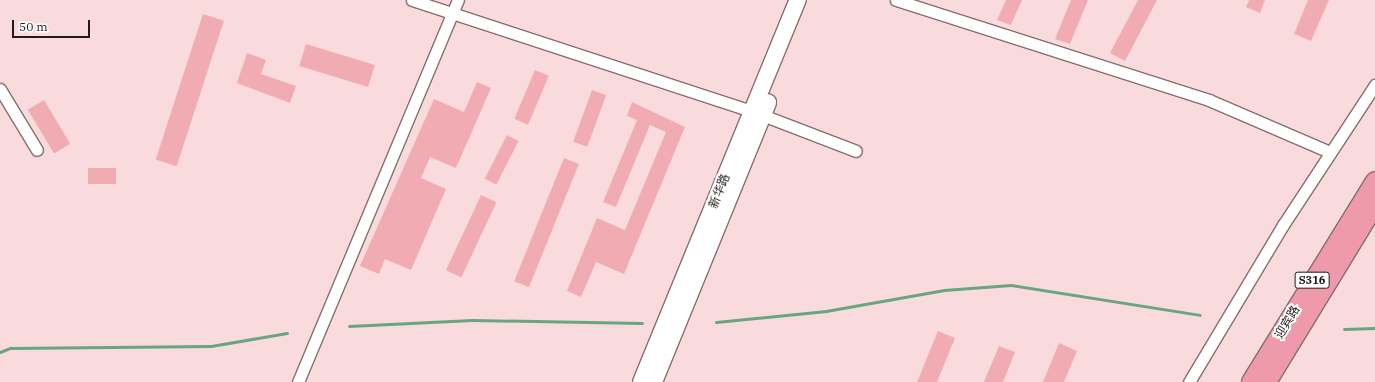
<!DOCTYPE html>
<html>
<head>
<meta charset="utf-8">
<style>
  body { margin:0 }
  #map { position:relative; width:1375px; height:382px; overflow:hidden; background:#f9dbdd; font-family:"IBM Plex Serif","Noto Sans SC",serif }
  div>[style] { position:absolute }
  .stream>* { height:3px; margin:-1.5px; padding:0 1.5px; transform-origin:1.5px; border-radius:1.5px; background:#6aa582 }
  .building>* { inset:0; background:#f1acb3; transform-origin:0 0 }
  .roads { filter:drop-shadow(1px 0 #886e70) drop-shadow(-1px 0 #886e70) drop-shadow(0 1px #886e70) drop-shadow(0 -1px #886e70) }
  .street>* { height:11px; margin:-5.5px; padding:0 5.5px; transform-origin:5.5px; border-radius:5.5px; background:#fff }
  .secondary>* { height:16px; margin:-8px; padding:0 8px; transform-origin:8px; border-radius:8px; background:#fff }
  .primary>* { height:18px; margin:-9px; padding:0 9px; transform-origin:9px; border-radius:9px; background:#ef9aaa }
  span { translate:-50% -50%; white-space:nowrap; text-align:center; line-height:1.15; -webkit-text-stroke:4px #fff; paint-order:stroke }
  .shield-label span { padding:1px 3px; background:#fff; border:1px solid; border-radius:3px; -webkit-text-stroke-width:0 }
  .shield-label { font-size:11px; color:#23191a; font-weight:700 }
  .street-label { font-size:12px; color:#23191a }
  .scale { position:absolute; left:12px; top:20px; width:78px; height:18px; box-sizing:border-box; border:2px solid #23191a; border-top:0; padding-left:5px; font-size:12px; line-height:14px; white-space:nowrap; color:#23191a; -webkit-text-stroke:3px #fff; paint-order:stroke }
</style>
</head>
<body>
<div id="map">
  <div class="stream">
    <i style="left:716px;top:322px;width:111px;rotate:-5.7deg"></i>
    <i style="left:826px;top:311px;width:120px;rotate:-10.1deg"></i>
    <i style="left:944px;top:290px;width:67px;rotate:-4.3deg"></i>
    <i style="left:1011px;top:285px;width:191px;rotate:9deg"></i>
    <i style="left:349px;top:326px;width:123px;rotate:-2.8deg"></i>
    <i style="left:472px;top:320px;width:170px;rotate:1deg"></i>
    <i style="left:1344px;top:329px;width:31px;rotate:-2deg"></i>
    <i style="left:0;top:352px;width:11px;rotate:-22deg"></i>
    <i style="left:10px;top:348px;width:201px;rotate:-0.6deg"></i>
    <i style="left:211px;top:346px;width:77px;rotate:-9.7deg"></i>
  </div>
  <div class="building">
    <i style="clip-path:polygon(1006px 0,1022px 0,1011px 25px,997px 20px)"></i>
    <i style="clip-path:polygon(1071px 0,1088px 0,1070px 44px,1055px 39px)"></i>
    <i style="clip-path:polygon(1138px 0,1157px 0,1125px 61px,1110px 53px)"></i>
    <i style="clip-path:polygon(1249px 0,1265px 0,1260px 13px,1246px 7px)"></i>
    <i style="clip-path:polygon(1308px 0,1329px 0,1311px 41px,1294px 34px)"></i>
    <i style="left:203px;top:14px;width:22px;height:153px;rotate:18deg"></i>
    <i style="left:306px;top:44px;width:72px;height:23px;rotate:17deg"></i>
    <i style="clip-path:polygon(247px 53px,266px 60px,261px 74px,296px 86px,290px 103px,237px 83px)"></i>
    <i style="left:535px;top:70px;width:15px;height:53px;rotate:23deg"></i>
    <i style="clip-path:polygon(477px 82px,491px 88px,456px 168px,430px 157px,421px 178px,446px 189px,411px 270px,385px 259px,379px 274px,360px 266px,434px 99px,464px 112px)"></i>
    <i style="left:592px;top:90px;width:15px;height:55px;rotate:20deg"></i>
    <i style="left:44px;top:100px;width:51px;height:19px;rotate:59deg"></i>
    <i style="clip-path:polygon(632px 102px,685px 127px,624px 274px,596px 262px,581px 297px,567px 291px,597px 218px,625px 230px,666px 132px,650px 125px,616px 207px,603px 202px,637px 120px,627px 116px)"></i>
    <i style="left:507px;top:135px;width:13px;height:49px;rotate:27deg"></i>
    <i style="left:564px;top:158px;width:16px;height:133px;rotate:22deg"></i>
    <i style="left:88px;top:168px;width:28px;height:16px"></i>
    <i style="left:481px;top:195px;width:17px;height:83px;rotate:25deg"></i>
    <i style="clip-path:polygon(938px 331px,955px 338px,937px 382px,917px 382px)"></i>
    <i style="clip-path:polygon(1059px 343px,1077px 351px,1064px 382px,1043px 382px)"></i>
    <i style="clip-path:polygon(999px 346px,1015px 352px,1003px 382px,984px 382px)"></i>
  </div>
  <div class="roads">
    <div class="street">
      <i style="left:412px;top:0;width:358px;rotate:18.1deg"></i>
      <i style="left:752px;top:111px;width:111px;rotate:21deg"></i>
      <i style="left:896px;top:0;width:329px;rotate:17.7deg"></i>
      <i style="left:1209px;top:100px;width:132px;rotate:23.3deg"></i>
      <i style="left:0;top:89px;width:71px;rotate:58.8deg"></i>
      <i style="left:298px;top:382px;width:414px;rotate:-67.3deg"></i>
      <i style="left:1189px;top:382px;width:183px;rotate:-59.1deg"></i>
      <i style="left:1283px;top:225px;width:168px;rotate:-56.7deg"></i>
    </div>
    <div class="secondary">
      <i style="left:641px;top:382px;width:413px;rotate:-67.7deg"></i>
      <i style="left:654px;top:382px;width:302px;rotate:-67.8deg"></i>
    </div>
    <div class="primary">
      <i style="left:1251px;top:382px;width:236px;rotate:-58.3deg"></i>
      <i style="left:1267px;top:382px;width:207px;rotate:-58.6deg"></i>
    </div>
  </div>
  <div class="shield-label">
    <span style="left:1312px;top:280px">S316</span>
  </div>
  <div class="street-label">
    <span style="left:719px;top:191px;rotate:-68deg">新华路</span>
    <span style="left:1287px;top:322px;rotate:-59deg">迎宾路</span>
  </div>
  <div class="scale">50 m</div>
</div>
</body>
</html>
